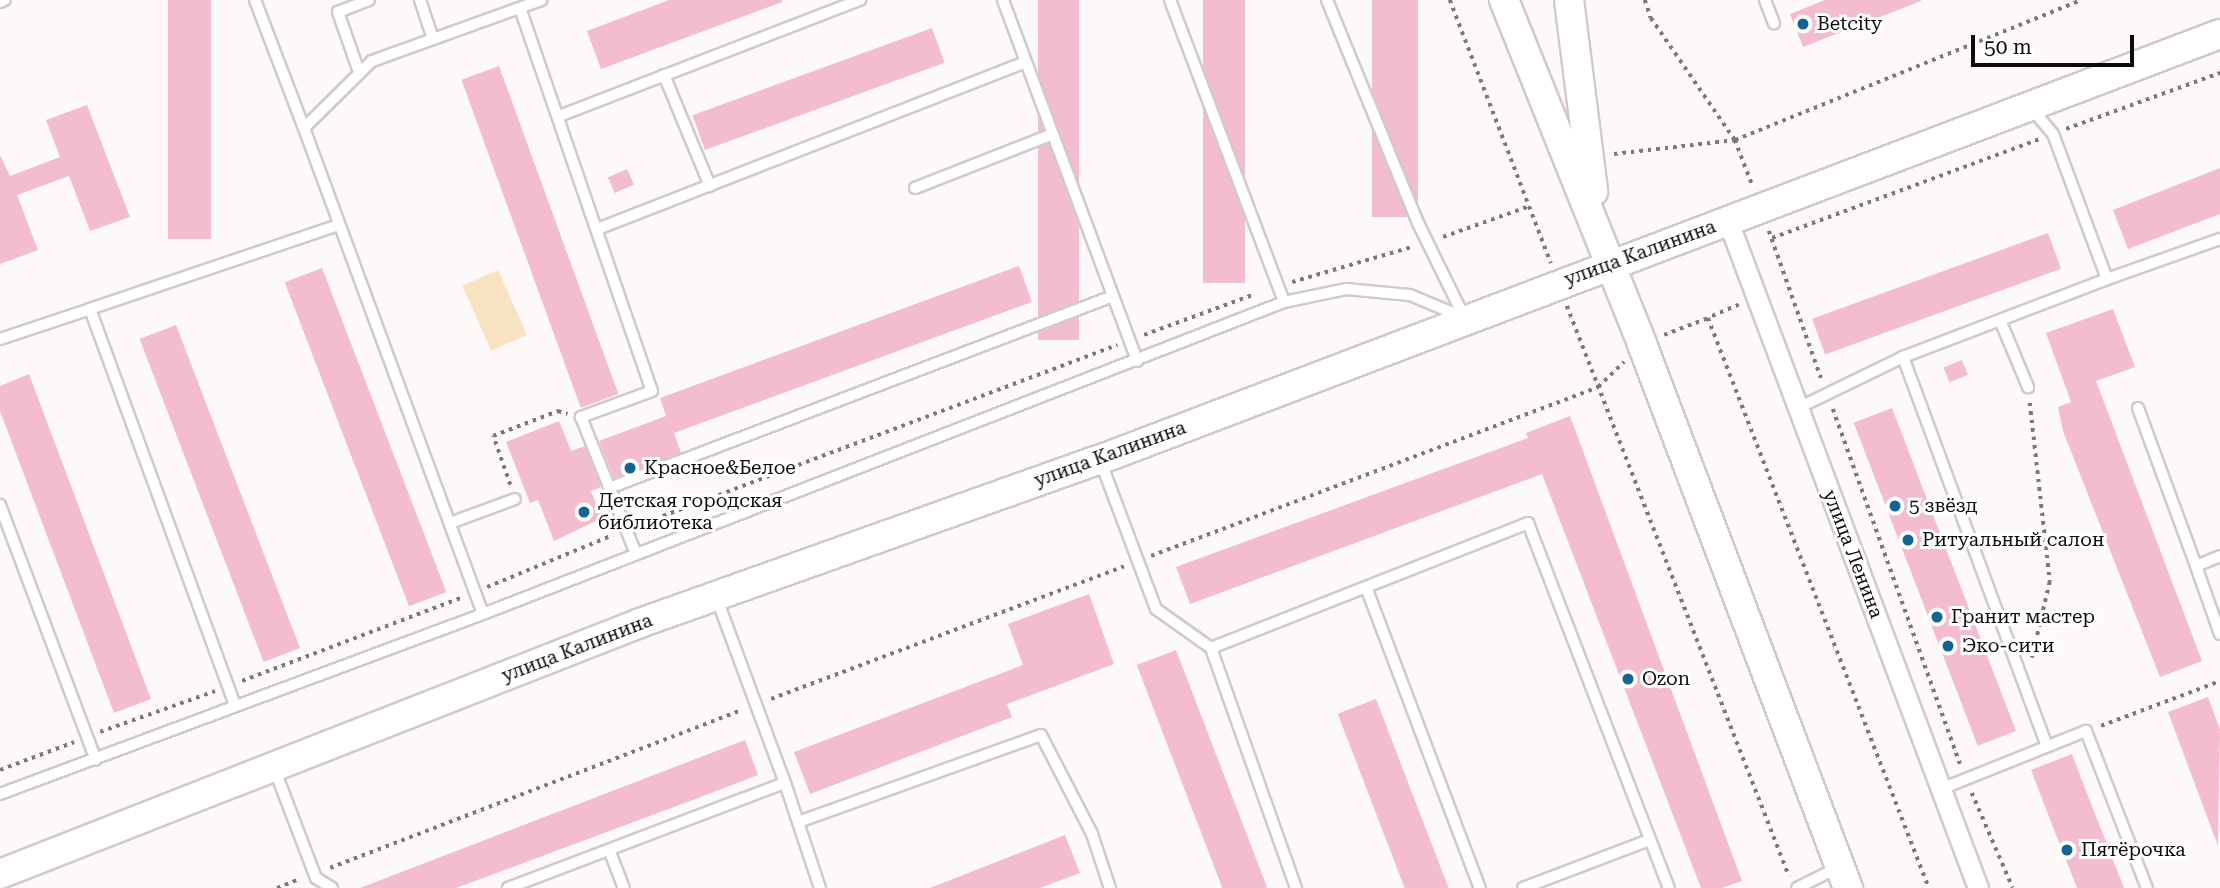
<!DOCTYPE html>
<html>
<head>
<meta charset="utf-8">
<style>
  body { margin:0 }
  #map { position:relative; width:2220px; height:888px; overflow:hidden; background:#fef9f9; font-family:"Roboto Serif",serif }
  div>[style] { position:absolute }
  .green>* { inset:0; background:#f7e3c1; transform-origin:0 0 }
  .building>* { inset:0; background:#f4bccf; transform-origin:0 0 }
  .path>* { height:3.5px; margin-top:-1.75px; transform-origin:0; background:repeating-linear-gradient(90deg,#7c7878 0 3.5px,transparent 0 8.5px) }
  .roads { filter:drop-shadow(2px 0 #d2cac9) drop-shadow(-2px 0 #d2cac9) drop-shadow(0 2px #d2cac9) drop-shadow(0 -2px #d2cac9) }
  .lane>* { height:10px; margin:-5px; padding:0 5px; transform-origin:5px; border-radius:5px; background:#fff }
  .street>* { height:19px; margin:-9.5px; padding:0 9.5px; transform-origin:9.5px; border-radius:9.5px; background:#fff }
  .secondary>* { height:28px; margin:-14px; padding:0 14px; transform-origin:14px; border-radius:14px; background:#fff }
  .dots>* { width:19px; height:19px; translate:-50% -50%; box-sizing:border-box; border:4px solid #fff; border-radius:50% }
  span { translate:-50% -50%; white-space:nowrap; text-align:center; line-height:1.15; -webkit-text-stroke:6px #fff; paint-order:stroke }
  .poi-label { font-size:19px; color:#0e0b0b }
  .left { translate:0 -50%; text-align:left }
  .street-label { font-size:19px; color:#0e0b0b }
  .scale { position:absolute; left:1971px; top:35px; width:163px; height:32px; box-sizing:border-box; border:4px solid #0e0b0b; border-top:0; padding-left:9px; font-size:21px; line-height:24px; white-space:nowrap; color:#0e0b0b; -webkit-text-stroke:5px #fff; paint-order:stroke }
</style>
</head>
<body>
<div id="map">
  <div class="green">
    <i style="left:498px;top:270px;width:71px;height:39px;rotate:66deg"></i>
  </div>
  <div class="building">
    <i style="left:168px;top:0;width:43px;height:239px"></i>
    <i style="clip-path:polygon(669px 0,782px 0,782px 2px,601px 69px,587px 31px)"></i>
    <i style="left:1038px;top:0;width:41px;height:340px"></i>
    <i style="left:1203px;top:0;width:42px;height:283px"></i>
    <i style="left:1372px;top:0;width:46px;height:217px"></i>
    <i style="clip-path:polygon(1825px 0,1921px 0,1921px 1px,1803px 47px,1790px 14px)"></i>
    <i style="left:932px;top:28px;width:37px;height:255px;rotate:70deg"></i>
    <i style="left:499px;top:66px;width:349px;height:40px;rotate:70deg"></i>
    <i style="clip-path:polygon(87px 105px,130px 217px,90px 231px,69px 176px,17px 195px,38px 250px,0 264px,0 155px,10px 176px,60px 157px,46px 120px)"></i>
    <i style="clip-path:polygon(2220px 168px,2220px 214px,2128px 249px,2113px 210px)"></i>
    <i style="left:627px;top:169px;width:17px;height:21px;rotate:66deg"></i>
    <i style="left:2048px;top:233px;width:38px;height:251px;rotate:70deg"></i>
    <i style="clip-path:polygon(1019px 266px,1032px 302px,674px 433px,681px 453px,614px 478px,599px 441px,666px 416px,660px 398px)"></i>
    <i style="left:322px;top:268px;width:347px;height:40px;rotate:69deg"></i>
    <i style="clip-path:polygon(2113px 309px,2135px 367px,2096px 381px,2202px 661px,2160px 677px,2063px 431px,2058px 407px,2071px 402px,2046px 333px)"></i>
    <i style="left:176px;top:325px;width:346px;height:39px;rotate:69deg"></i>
    <i style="left:1962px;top:360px;width:16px;height:20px;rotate:68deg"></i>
    <i style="clip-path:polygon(29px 374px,151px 699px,114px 713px,0 411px,0 386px)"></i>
    <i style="left:1892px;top:408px;width:346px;height:41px;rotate:69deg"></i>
    <i style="clip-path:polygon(1570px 416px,1742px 881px,1722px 888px,1701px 888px,1542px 474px,1190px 604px,1176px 567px,1528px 438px,1526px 433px)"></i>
    <i style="clip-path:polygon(559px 421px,571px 451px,585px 446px,601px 487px,591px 491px,602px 518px,554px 541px,538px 500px,530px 503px,506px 442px)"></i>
    <i style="clip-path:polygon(1089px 594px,1114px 664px,1007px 704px,1012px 717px,810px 794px,794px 752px,1023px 665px,1008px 624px)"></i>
    <i style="left:1176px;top:650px;width:254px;height:42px;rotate:69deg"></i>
    <i style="clip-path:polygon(2208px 697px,2220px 730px,2218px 846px,2168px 712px)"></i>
    <i style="left:1376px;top:699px;width:203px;height:41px;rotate:69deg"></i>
    <i style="clip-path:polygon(745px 740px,758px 775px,690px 801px,456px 888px,360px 888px)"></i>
    <i style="clip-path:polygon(2072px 754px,2081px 778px,2124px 888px,2077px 888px,2056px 835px,2031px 770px)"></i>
    <i style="clip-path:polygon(1065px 835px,1080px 873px,1040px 888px,930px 888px)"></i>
  </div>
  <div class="path">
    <i style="left:1450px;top:0;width:282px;rotate:69deg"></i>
    <i style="left:1645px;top:0;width:19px;rotate:72deg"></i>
    <i style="left:1651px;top:18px;width:148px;rotate:55.5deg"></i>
    <i style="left:1735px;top:140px;width:50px;rotate:69deg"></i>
    <i style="left:2066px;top:129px;width:164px;rotate:-20deg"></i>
    <i style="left:1614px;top:154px;width:122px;rotate:-6.6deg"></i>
    <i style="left:1735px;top:140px;width:373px;rotate:-22deg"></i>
    <i style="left:1769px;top:231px;width:156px;rotate:70.5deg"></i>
    <i style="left:1443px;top:237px;width:92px;rotate:-19.6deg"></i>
    <i style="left:1772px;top:238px;width:285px;rotate:-20.3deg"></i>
    <i style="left:1292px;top:282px;width:125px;rotate:-16.3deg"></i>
    <i style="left:1739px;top:305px;width:34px;rotate:157deg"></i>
    <i style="left:1708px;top:318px;width:611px;rotate:68.81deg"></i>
    <i style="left:1567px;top:306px;width:612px;rotate:68.72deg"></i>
    <i style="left:1144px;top:335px;width:118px;rotate:-20.3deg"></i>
    <i style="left:1664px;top:335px;width:47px;rotate:-21.1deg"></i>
    <i style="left:2030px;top:403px;width:180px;rotate:83.6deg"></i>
    <i style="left:2050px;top:582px;width:78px;rotate:103.3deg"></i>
    <i style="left:1833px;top:409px;width:377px;rotate:70.3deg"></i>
    <i style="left:510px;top:485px;width:52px;rotate:-109.1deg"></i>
    <i style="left:493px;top:436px;width:70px;rotate:-21deg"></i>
    <i style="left:558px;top:411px;width:10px;rotate:17deg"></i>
    <i style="left:639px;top:525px;width:511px;rotate:-20.63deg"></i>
    <i style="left:1151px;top:556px;width:478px;rotate:-20.7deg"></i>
    <i style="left:1598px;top:387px;width:36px;rotate:-44deg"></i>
    <i style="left:487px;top:587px;width:136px;rotate:-22.4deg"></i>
    <i style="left:242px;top:681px;width:234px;rotate:-20.8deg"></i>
    <i style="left:771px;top:699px;width:377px;rotate:-20.6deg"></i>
    <i style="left:2101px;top:726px;width:127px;rotate:-20.7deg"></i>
    <i style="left:100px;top:732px;width:122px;rotate:-19.6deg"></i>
    <i style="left:0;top:770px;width:79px;rotate:-20.7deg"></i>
    <i style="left:1972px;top:793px;width:103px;rotate:66.7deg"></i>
    <i style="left:330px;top:868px;width:440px;rotate:-21deg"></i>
    <i style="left:277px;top:888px;width:24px;rotate:-22deg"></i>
  </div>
  <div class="roads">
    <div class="lane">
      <i style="left:255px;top:0;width:137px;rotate:69.1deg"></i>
      <i style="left:420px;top:0;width:41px;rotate:71.6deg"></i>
      <i style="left:1003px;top:0;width:385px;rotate:69.6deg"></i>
      <i style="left:1170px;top:0;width:323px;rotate:69.3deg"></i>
      <i style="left:1327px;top:0;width:241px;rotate:67.8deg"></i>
      <i style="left:1418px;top:223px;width:105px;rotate:63.9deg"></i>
      <i style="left:1765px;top:0;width:25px;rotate:69deg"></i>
      <i style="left:0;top:2px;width:5px;rotate:-22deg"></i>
      <i style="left:520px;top:8px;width:405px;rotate:71deg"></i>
      <i style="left:652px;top:391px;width:76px;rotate:159.9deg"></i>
      <i style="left:581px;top:417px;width:148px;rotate:68.1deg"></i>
      <i style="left:359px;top:72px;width:64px;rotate:-109.3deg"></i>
      <i style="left:338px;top:12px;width:33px;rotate:-21deg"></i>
      <i style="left:664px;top:75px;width:120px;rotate:67.5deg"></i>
      <i style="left:559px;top:116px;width:323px;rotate:-21.1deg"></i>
      <i style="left:915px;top:188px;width:148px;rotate:-21.4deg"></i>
      <i style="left:600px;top:228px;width:457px;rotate:-21.3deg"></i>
      <i style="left:2107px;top:279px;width:120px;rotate:-19.5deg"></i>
      <i style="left:90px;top:309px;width:262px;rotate:-18.7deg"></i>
      <i style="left:2000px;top:320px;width:73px;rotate:67.3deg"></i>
      <i style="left:0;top:339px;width:95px;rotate:-18.4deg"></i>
      <i style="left:90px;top:309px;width:422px;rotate:69.9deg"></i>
      <i style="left:1903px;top:357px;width:218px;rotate:-20.9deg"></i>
      <i style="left:2107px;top:279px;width:155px;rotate:-110.4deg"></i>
      <i style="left:2053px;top:134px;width:33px;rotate:-130deg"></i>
      <i style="left:1798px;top:408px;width:117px;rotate:-25.9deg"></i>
      <i style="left:1903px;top:357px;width:415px;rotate:69.7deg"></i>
      <i style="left:2138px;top:408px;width:168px;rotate:69.8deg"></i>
      <i style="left:1100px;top:460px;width:159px;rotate:69.4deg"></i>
      <i style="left:1156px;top:609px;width:67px;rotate:35.3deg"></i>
      <i style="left:1211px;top:648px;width:341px;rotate:-21.5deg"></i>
      <i style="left:1528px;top:523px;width:391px;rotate:68.9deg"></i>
      <i style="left:609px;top:488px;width:539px;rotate:-20.85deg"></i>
      <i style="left:0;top:505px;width:272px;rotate:69.4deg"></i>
      <i style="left:450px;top:523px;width:69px;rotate:-20.3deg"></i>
      <i style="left:2220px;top:556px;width:26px;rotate:157deg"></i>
      <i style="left:2196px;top:566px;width:72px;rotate:70.6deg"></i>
      <i style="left:1366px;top:587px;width:322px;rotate:69.3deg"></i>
      <i style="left:483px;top:614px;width:518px;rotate:-110.22deg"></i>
      <i style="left:304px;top:128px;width:95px;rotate:-44.6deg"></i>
      <i style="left:372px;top:61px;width:180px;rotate:-19.8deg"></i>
      <i style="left:1211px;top:648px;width:255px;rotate:70.5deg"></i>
      <i style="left:274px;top:768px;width:118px;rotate:69.1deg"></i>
      <i style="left:316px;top:878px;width:19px;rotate:32deg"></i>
      <i style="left:785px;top:783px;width:111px;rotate:71.6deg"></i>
      <i style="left:1941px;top:789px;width:156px;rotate:-21.8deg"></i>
      <i style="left:2086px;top:731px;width:168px;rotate:68.8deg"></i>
      <i style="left:0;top:794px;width:515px;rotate:-20.44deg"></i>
      <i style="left:483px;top:614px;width:860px;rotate:-21.28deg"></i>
      <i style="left:1284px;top:302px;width:63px;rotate:-11.8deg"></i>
      <i style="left:1346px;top:289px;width:64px;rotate:5.4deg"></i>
      <i style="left:1410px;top:295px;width:54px;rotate:22.8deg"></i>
      <i style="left:801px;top:821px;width:255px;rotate:-19.7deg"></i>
      <i style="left:1041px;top:735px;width:111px;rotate:62.7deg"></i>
      <i style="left:1092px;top:834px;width:57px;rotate:71.6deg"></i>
      <i style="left:610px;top:852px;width:39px;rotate:69deg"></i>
      <i style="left:508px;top:888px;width:296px;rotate:-20.8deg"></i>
      <i style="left:785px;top:783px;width:196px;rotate:-110.3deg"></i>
      <i style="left:1523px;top:888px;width:133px;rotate:-20.8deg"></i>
      <i style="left:1797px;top:888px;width:45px;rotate:-26.6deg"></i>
    </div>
    <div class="street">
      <i style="left:1728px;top:221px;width:712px;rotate:69.45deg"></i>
    </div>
    <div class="secondary">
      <i style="left:1504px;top:0;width:371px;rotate:68.1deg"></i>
      <i style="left:1642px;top:344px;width:582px;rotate:69.26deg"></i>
      <i style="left:1569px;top:0;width:193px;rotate:82.8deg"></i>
      <i style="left:0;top:874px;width:687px;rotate:-21.41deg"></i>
      <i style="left:640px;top:623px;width:487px;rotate:-19.6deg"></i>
      <i style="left:1099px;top:460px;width:1199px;rotate:-20.81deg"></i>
    </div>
  </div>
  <div class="dots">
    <i style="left:1803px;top:24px;background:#136395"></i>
    <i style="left:630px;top:468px;background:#136395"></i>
    <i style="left:1895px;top:506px;background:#136395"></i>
    <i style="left:584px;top:512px;background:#136395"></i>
    <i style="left:1908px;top:540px;background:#136395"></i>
    <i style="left:1937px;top:617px;background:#136395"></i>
    <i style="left:1948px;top:646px;background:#136395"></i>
    <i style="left:1628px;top:679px;background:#136395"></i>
    <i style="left:2067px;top:850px;background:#136395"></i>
  </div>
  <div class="poi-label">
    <span class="left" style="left:1817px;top:24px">Betcity</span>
    <span class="left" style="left:644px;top:468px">Красное&amp;Белое</span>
    <span class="left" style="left:598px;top:512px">Детская городская<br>библиотека</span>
    <span class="left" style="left:1909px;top:506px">5 звёзд</span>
    <span class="left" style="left:1922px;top:540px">Ритуальный салон</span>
    <span class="left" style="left:1951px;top:617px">Гранит мастер</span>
    <span class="left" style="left:1962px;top:646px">Эко-сити</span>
    <span class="left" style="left:1642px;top:679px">Ozon</span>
    <span class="left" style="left:2081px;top:850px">Пятёрочка</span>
  </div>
  <div class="street-label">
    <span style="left:1640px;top:253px;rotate:-20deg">улица Калинина</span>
    <span style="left:1110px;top:454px;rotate:-20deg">улица Калинина</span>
    <span style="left:1853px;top:554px;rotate:69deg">улица Ленина</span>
    <span style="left:577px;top:648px;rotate:-21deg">улица Калинина</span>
  </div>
  <div class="scale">50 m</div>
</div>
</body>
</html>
